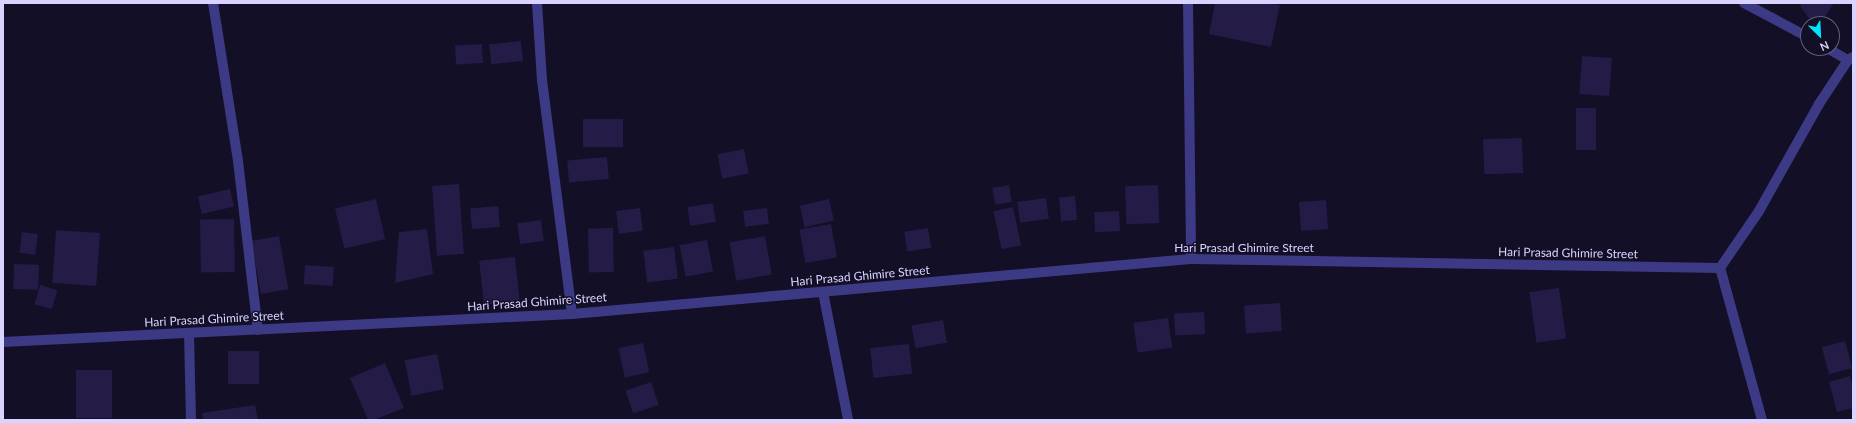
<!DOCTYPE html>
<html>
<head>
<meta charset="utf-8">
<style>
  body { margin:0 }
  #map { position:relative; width:1856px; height:423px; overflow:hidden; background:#130f26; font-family:Lato,sans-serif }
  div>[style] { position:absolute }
  .building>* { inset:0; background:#241b47; transform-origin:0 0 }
  .street>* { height:10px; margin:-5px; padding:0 5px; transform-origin:5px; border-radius:5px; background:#3d3a85 }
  span { translate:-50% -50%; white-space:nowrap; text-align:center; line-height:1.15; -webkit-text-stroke:3px #130f26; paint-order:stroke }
  .street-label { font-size:12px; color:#d9d4ff }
  .frame { position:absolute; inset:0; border:4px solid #d9d4ff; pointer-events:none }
  .north { position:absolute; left:1800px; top:16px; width:40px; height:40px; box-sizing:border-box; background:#130f26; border:1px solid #625e7d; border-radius:50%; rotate:156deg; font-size:11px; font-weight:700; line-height:16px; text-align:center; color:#d9d4ff }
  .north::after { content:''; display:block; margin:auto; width:14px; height:18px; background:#00e5ff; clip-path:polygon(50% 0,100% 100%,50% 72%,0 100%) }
</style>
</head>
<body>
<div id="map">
  <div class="building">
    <i style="clip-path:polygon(1215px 3px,1270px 3px,1280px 5px,1271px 47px,1209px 34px)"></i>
    <i style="clip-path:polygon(1802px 3px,1834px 3px,1820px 24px,1813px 24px,1800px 6px)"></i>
    <i style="left:521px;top:41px;width:20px;height:32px;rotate:84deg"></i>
    <i style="left:482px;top:44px;width:19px;height:27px;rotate:87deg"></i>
    <i style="left:1582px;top:56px;width:30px;height:38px;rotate:4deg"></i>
    <i style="left:1576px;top:108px;width:20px;height:42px"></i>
    <i style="left:623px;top:119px;width:28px;height:40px;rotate:90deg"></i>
    <i style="left:1522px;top:138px;width:35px;height:39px;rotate:88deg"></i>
    <i style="left:744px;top:149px;width:25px;height:27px;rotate:79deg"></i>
    <i style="left:607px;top:157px;width:22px;height:40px;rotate:85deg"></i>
    <i style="left:459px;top:184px;width:70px;height:27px;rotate:86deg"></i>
    <i style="left:1009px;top:185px;width:17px;height:17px;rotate:80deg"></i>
    <i style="left:1158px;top:185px;width:38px;height:33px;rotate:88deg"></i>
    <i style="left:230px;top:189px;width:18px;height:33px;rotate:77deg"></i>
    <i style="left:1075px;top:196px;width:24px;height:16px;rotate:85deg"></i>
    <i style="left:1046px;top:198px;width:21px;height:29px;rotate:82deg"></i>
    <i style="left:376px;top:199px;width:41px;height:42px;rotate:77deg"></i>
    <i style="left:829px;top:199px;width:22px;height:30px;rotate:77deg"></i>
    <i style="left:1326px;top:200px;width:29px;height:27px;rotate:86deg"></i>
    <i style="left:713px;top:203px;width:19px;height:26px;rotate:81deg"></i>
    <i style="left:498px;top:206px;width:21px;height:28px;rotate:85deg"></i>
    <i style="left:1013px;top:207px;width:39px;height:20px;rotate:78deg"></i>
    <i style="left:640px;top:208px;width:23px;height:24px;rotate:83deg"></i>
    <i style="left:767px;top:208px;width:16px;height:24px;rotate:83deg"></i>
    <i style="left:1119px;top:211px;width:20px;height:25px;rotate:87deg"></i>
    <i style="left:234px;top:219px;width:53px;height:34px;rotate:89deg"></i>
    <i style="left:541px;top:220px;width:21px;height:24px;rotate:82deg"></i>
    <i style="left:831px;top:224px;width:34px;height:32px;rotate:80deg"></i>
    <i style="left:613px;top:228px;width:44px;height:25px;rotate:89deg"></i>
    <i style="left:928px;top:228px;width:20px;height:24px;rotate:81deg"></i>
    <i style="clip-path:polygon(427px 229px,433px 274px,395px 283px,399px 232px)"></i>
    <i style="left:56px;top:230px;width:44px;height:53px;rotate:4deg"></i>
    <i style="left:22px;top:232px;width:16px;height:21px;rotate:7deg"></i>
    <i style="left:279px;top:236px;width:54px;height:28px;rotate:80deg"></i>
    <i style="left:765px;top:236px;width:39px;height:36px;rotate:80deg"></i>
    <i style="left:707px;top:240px;width:32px;height:28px;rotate:79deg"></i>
    <i style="left:674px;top:247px;width:32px;height:31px;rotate:83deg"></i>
    <i style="left:515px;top:257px;width:44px;height:36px;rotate:84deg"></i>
    <i style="left:14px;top:264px;width:25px;height:25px;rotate:2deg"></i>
    <i style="left:305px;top:265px;width:29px;height:19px;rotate:4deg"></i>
    <i style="left:40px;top:285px;width:18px;height:20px;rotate:16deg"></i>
    <i style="left:1559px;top:288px;width:51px;height:30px;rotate:82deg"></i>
    <i style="left:1280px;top:303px;width:28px;height:36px;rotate:86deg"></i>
    <i style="left:1204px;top:312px;width:22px;height:30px;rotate:87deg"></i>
    <i style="left:1168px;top:318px;width:30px;height:35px;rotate:82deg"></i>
    <i style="left:943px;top:320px;width:23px;height:32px;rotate:80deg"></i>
    <i style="left:1845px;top:341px;width:28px;height:24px;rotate:75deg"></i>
    <i style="left:643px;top:343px;width:30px;height:25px;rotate:78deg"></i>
    <i style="left:909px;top:344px;width:30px;height:39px;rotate:84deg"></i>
    <i style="left:259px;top:351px;width:33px;height:31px;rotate:90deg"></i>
    <i style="left:437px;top:354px;width:36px;height:33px;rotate:79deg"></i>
    <i style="clip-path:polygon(385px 363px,404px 408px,374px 420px,368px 420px,350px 378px)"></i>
    <i style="left:112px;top:370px;width:48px;height:36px;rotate:90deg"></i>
    <i style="clip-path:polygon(1850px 376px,1853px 387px,1853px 408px,1837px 412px,1829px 382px)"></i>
    <i style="left:651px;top:382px;width:24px;height:27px;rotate:71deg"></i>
    <i style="clip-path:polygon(255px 405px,258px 420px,203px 420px,202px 413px)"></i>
  </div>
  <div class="street">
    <i style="left:213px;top:3px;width:160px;rotate:81deg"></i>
    <i style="left:238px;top:161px;width:170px;rotate:83.3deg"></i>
    <i style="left:537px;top:3px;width:77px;rotate:86.3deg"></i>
    <i style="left:542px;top:80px;width:236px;rotate:82.7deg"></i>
    <i style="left:1188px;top:3px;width:256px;rotate:89.3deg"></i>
    <i style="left:1744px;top:3px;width:72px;rotate:28deg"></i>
    <i style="left:1827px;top:48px;width:24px;rotate:30deg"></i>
    <i style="left:823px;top:292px;width:130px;rotate:78.9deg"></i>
    <i style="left:189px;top:333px;width:87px;rotate:88.7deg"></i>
    <i style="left:3px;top:342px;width:570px;rotate:-2.82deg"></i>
    <i style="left:572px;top:314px;width:621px;rotate:-5.08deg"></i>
    <i style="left:1191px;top:259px;width:529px;rotate:0.97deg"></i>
    <i style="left:1762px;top:420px;width:158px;rotate:-105.4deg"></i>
    <i style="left:1720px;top:268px;width:69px;rotate:-55.6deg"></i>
    <i style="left:1759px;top:211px;width:123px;rotate:-60.7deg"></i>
    <i style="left:1819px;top:104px;width:53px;rotate:-56.6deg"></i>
    <i style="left:1848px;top:60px;width:6px;rotate:-31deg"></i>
  </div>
  <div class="street-label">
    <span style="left:1244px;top:248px">Hari Prasad Ghimire Street</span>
    <span style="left:1568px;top:253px;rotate:1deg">Hari Prasad Ghimire Street</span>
    <span style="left:860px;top:276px;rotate:-5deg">Hari Prasad Ghimire Street</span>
    <span style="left:537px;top:302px;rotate:-4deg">Hari Prasad Ghimire Street</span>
    <span style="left:214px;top:319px;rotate:-3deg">Hari Prasad Ghimire Street</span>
  </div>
  <div class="frame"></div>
  <div class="north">N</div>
</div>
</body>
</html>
